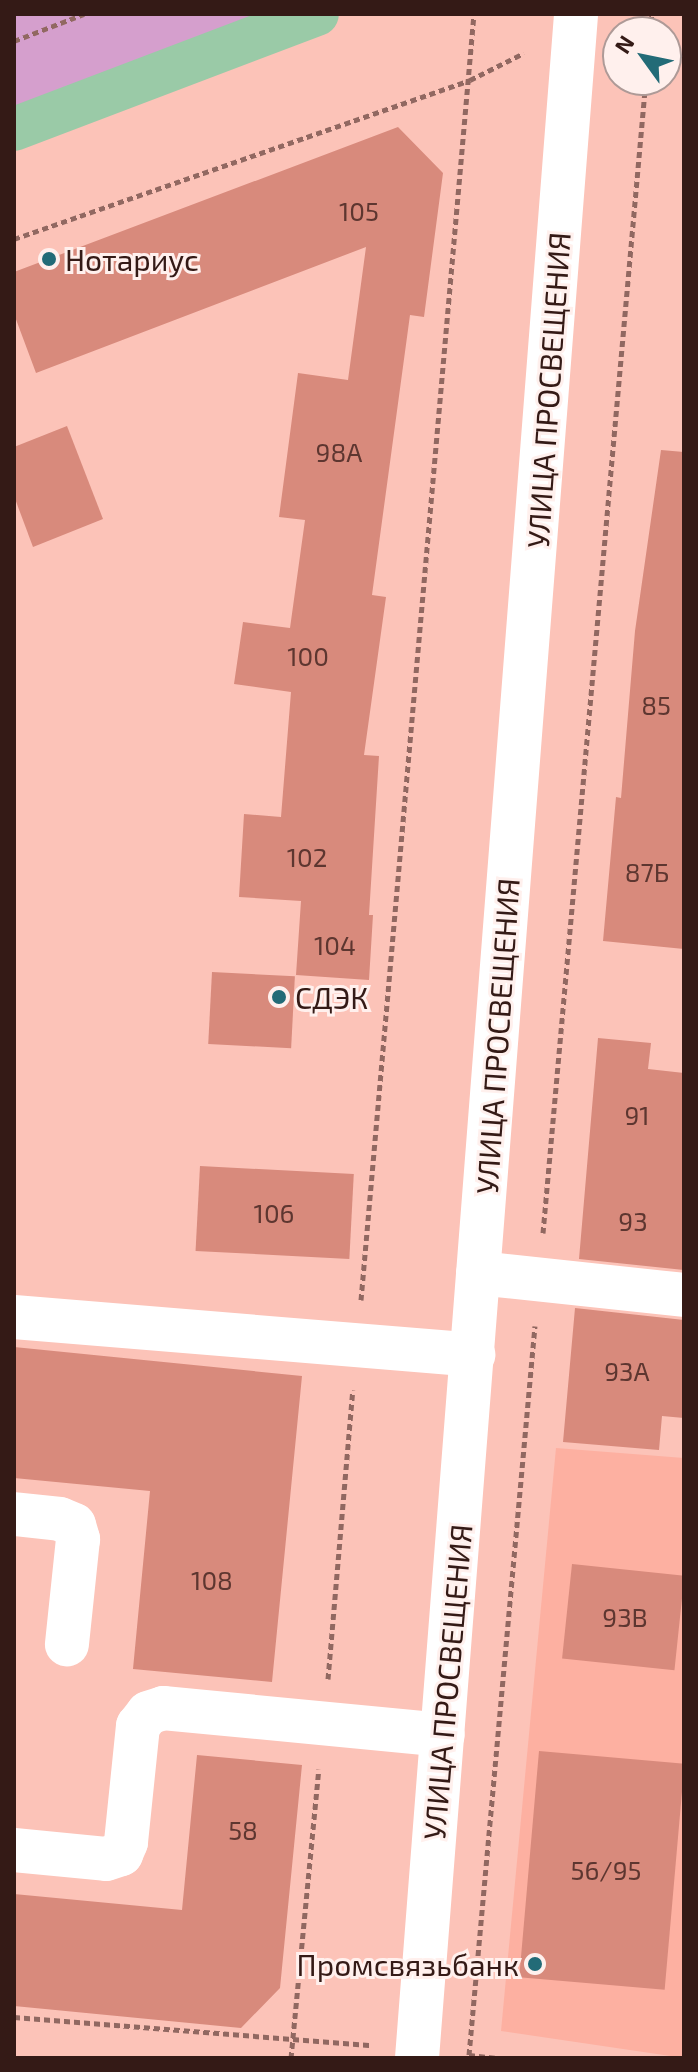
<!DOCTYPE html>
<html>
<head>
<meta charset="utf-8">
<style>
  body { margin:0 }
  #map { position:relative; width:698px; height:2072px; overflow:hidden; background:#fcc3b8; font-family:"Exo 2",sans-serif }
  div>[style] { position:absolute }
  .built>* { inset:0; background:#fdb0a1 }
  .green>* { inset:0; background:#d59fcd }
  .building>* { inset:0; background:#d88a7c; transform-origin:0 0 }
  .path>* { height:5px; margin-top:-2.5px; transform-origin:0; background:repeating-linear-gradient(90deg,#916861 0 6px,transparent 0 10px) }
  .minor>* { height:44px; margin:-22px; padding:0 22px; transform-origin:22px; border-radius:22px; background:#fff }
  .major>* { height:44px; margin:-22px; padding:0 22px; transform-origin:22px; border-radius:22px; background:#9acaa7 }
  .dots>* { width:22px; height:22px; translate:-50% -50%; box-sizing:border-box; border:4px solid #fff0ed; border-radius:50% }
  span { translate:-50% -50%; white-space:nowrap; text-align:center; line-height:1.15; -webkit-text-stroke:6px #fff0ed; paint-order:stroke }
  .number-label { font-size:26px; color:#5d3630 }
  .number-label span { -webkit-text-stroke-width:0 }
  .poi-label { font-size:30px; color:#341a16 }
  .left { translate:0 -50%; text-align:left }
  .right { translate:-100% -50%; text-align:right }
  .street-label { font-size:30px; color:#341a16 }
  .frame { position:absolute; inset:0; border:16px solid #341a16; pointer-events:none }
  .north { position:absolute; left:602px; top:16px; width:80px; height:80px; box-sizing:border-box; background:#fff0ed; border:2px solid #ae9a97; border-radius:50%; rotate:303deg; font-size:22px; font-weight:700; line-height:32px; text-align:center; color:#341a16 }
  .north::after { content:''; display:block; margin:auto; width:28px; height:36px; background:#236b77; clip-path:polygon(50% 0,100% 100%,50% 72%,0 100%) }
</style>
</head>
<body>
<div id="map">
  <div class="built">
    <i style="clip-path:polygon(556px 1448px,684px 1458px,684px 2058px,501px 2031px)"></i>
  </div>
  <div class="green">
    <i style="clip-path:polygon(14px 14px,276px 14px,14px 113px)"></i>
  </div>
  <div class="building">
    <i style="clip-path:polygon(398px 127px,443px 173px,424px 317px,410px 315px,372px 595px,386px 597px,364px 755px,379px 756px,369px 915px,373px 915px,369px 980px,296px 975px,301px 901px,239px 897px,244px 814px,281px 817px,291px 692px,234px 684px,243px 622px,290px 628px,305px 520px,279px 517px,298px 373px,348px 380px,366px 247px,36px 373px,14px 314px,14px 272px)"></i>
    <i style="clip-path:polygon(67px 426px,103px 519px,33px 547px,14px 496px,14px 447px)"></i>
    <i style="clip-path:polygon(661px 450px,684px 452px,684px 949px,603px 941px,616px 797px,621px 798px,635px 631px)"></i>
    <i style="left:212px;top:972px;width:83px;height:72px;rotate:3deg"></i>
    <i style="clip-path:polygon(598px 1038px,651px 1043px,648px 1069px,684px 1073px,684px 1270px,579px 1259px)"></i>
    <i style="left:200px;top:1166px;width:154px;height:85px;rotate:3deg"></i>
    <i style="clip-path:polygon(575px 1308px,684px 1320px,684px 1418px,662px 1416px,659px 1450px,563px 1442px)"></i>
    <i style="clip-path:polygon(14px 1347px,302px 1376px,272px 1682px,133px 1669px,150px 1491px,14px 1478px)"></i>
    <i style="left:572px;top:1564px;width:113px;height:95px;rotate:6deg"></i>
    <i style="left:539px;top:1751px;width:146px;height:227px;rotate:5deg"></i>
    <i style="clip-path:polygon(197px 1755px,302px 1765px,280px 1988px,241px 2028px,14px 2006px,14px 1894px,182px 1910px)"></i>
  </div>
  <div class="path">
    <i style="left:650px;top:32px;width:18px;rotate:-84deg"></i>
    <i style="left:14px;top:41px;width:75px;rotate:-21.1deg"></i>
    <i style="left:14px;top:239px;width:483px;rotate:-19.2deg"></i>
    <i style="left:470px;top:80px;width:60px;rotate:-26.6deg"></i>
    <i style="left:543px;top:1233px;width:1158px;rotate:-84.9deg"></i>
    <i style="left:361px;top:1300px;width:1291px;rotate:-84.98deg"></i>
    <i style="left:328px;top:1679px;width:290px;rotate:-85.1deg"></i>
    <i style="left:14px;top:2017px;width:359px;rotate:4.5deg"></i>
    <i style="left:469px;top:2055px;width:732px;rotate:-84.83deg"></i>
    <i style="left:469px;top:2055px;width:28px;rotate:6deg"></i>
    <i style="left:291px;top:2058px;width:290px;rotate:-84.5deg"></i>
  </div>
  <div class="minor">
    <i style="left:478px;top:1273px;width:207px;rotate:6.1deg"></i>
    <i style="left:14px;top:1317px;width:461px;rotate:4.7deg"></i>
    <i style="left:14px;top:1514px;width:46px;rotate:6.2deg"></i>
    <i style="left:60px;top:1519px;width:15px;rotate:23deg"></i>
    <i style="left:74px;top:1525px;width:15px;rotate:74deg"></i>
    <i style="left:78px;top:1539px;width:106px;rotate:96deg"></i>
    <i style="left:14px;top:1850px;width:92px;rotate:5.6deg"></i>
    <i style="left:106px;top:1859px;width:16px;rotate:-18deg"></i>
    <i style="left:121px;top:1854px;width:13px;rotate:-67deg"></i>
    <i style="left:126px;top:1842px;width:117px;rotate:-84.1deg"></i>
    <i style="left:138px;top:1726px;width:16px;rotate:-52deg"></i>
    <i style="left:148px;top:1713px;width:16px;rotate:-18deg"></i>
    <i style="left:163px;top:1708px;width:281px;rotate:5.5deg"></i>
    <i style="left:417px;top:2058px;width:2050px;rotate:-85.55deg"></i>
  </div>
  <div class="major">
    <i style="left:14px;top:129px;width:324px;rotate:-20.8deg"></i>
  </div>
  <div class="dots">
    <i style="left:49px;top:259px;background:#236b77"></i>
    <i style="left:279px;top:997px;background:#236b77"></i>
    <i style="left:535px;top:1964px;background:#236b77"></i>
  </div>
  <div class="number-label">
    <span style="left:359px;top:211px">105</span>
    <span style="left:339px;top:452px">98А</span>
    <span style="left:308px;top:656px">100</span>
    <span style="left:656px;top:705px">85</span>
    <span style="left:307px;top:857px">102</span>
    <span style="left:647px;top:872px">87Б</span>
    <span style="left:335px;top:945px">104</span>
    <span style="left:637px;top:1115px">91</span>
    <span style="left:274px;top:1213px">106</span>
    <span style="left:633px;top:1221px">93</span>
    <span style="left:627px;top:1371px">93А</span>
    <span style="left:212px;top:1580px">108</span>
    <span style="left:625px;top:1617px">93В</span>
    <span style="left:243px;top:1830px">58</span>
    <span style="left:606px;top:1870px">56/95</span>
  </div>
  <div class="poi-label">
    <span class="left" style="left:65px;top:259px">Нотариус</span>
    <span class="left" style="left:295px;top:997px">СДЭК</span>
    <span class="right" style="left:519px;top:1964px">Промсвязьбанк</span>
  </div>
  <div class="street-label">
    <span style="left:548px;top:390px;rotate:-86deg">УЛИЦА ПРОСВЕЩЕНИЯ</span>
    <span style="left:497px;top:1036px;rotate:-86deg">УЛИЦА ПРОСВЕЩЕНИЯ</span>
    <span style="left:447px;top:1682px;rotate:-85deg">УЛИЦА ПРОСВЕЩЕНИЯ</span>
  </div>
  <div class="frame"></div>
  <div class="north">N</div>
</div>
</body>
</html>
